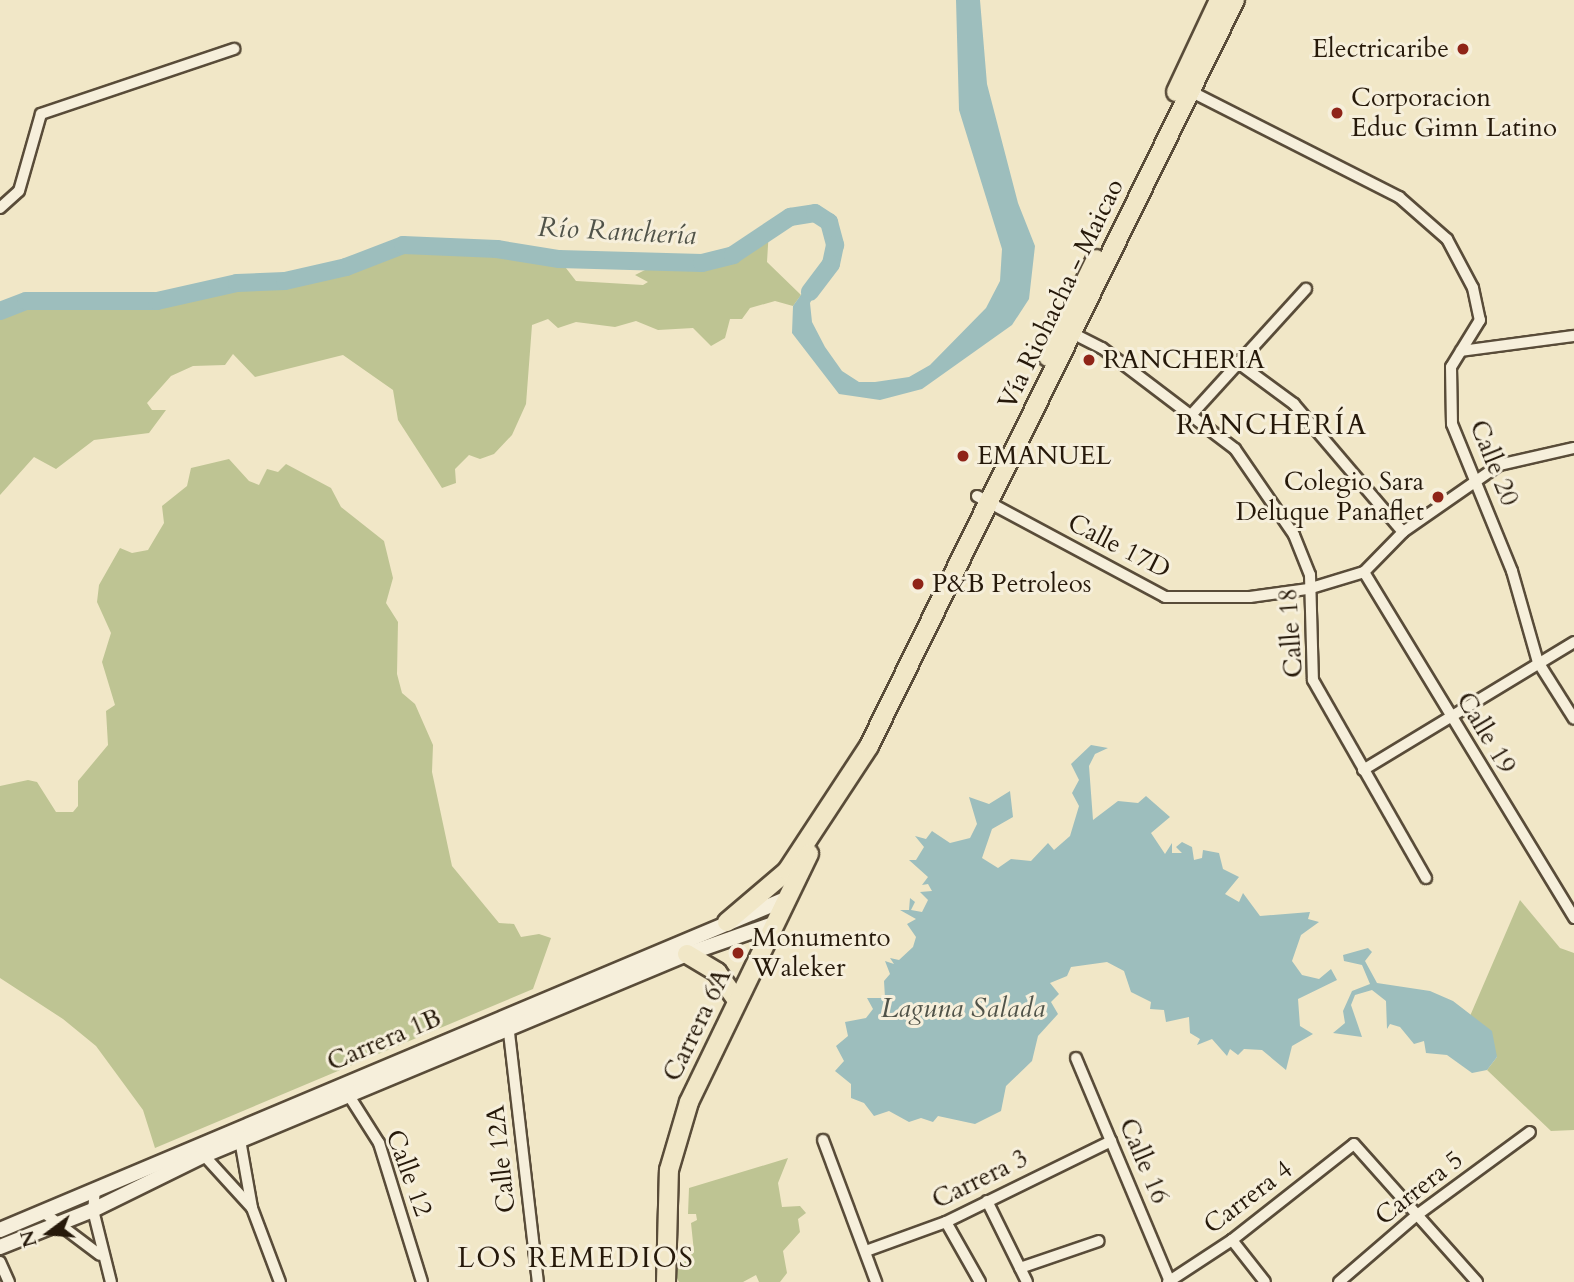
<!DOCTYPE html>
<html>
<head>
<meta charset="utf-8">
<style>
  body { margin:0 }
  #map { position:relative; width:1574px; height:1282px; overflow:hidden; background:#f1e7c7; font-family:Cardo,serif }
  div>[style] { position:absolute }
  .green>* { inset:0; background:#bec493 }
  .water>* { inset:0; background:#9dbebd }
  .river>* { height:18px; margin:-9px; padding:0 9px; transform-origin:9px; border-radius:9px; background:#9dbebd }
  .roads { filter:drop-shadow(2px 0 #594c39) drop-shadow(-2px 0 #594c39) drop-shadow(0 2px #594c39) drop-shadow(0 -2px #594c39) }
  .minor>* { height:10px; margin:-5px; padding:0 5px; transform-origin:5px; border-radius:5px; background:#f6efdb }
  .tertiary>* { height:14px; margin:-7px; padding:0 7px; transform-origin:7px; border-radius:7px; background:#f6efdb }
  .trunk>* { height:18px; margin:-9px; padding:0 9px; transform-origin:9px; border-radius:9px; background:#f1e7c7 }
  .dots>* { width:19px; height:19px; translate:-50% -50%; box-sizing:border-box; border:4px solid #f6efdb; border-radius:50% }
  span { translate:-50% -50%; white-space:nowrap; text-align:center; line-height:1.15; -webkit-text-stroke:6px #f6efdb; paint-order:stroke }
  .poi-label { font-size:26px; color:#26190a }
  .right { translate:-100% -50%; text-align:right }
  .left { translate:0 -50%; text-align:left }
  .street-label { font-size:26px; color:#26190a }
  .water-label { font-size:28px; color:#505349; font-style:italic }
  .neighbourhood-label { font-size:28px; color:#26190a; letter-spacing:2px }
  .north { position:absolute; left:14px; top:1198px; width:70px; height:70px; -webkit-text-stroke:5px #f6efdb; paint-order:stroke; rotate:254deg; font-size:19px; font-weight:700; line-height:28px; text-align:center; color:#26190a }
  .north::after { content:''; display:block; margin:auto; width:24px; height:32px; background:#26190a; clip-path:polygon(50% 0,100% 100%,50% 72%,0 100%) }
</style>
</head>
<body>
<div id="map">
  <div class="green">
    <i style="clip-path:polygon(769px 229px,767px 262px,801px 295px,793px 306px,775px 301px,750px 308px,742px 319px,730px 319px,725px 338px,711px 346px,693px 328px,658px 330px,636px 321px,615px 327px,576px 322px,558px 328px,548px 319px,532px 325px,526px 404px,512px 435px,494px 454px,480px 459px,469px 455px,455px 469px,456px 483px,442px 488px,398px 420px,393px 390px,343px 355px,255px 377px,233px 354px,225px 365px,193px 366px,171px 376px,147px 403px,152px 410px,166px 410px,149px 433px,94px 440px,56px 469px,34px 457px,0 495px,0 311px,26px 301px,157px 301px,342px 268px,403px 245px,497px 249px,559px 259px,576px 281px,643px 285px,648px 282px,635px 275px,649px 268px,718px 267px,724px 257px)"></i>
    <i style="clip-path:polygon(229px 459px,249px 481px,259px 485px,267px 469px,278px 472px,286px 464px,331px 488px,341px 507px,384px 541px,393px 578px,386px 603px,398px 622px,397px 674px,402px 693px,415px 704px,433px 745px,432px 772px,452px 866px,499px 923px,514px 924px,521px 937px,539px 934px,551px 938px,533px 989px,155px 1148px,143px 1110px,96px 1046px,63px 1019px,0 978px,0 786px,28px 780px,37px 782px,56px 812px,73px 812px,78px 806px,78px 781px,108px 745px,106px 711px,115px 705px,102px 662px,111px 633px,97px 602px,99px 585px,120px 548px,132px 553px,148px 550px,164px 523px,162px 506px,187px 486px,191px 468px)"></i>
    <i style="clip-path:polygon(1520px 900px,1560px 948px,1574px 953px,1574px 1130px,1551px 1131px,1487px 1070px,1497px 1057px,1470px 1016px)"></i>
    <i style="clip-path:polygon(788px 1158px,778px 1183px,782px 1207px,800px 1206px,806px 1213px,798px 1219px,800px 1232px,783px 1251px,787px 1273px,780px 1282px,759px 1282px,756px 1275px,743px 1282px,679px 1282px,674px 1272px,694px 1252px,691px 1223px,697px 1220px,696px 1214px,688px 1214px,689px 1188px)"></i>
  </div>
  <div class="water">
    <i style="clip-path:polygon(956px 0,980px 0,987px 84px,1018px 203px,1035px 246px,1029px 299px,1012px 325px,922px 389px,880px 400px,839px 394px,792px 333px,793px 306px,808px 285px,825px 274px,810px 303px,812px 322px,825px 347px,842px 371px,859px 382px,875px 382px,909px 377px,930px 365px,986px 308px,1000px 281px,1002px 249px,959px 110px)"></i>
    <i style="clip-path:polygon(1091px 745px,1108px 748px,1095px 754px,1089px 766px,1093px 820px,1118px 801px,1138px 803px,1146px 796px,1170px 817px,1151px 833px,1165px 854px,1172px 843px,1172px 853px,1182px 853px,1176px 847px,1182px 842px,1192px 847px,1194px 860px,1202px 858px,1203px 850px,1219px 853px,1223px 869px,1239px 877px,1225px 894px,1239px 902px,1243px 893px,1260px 916px,1310px 912px,1308px 919px,1319px 922px,1301px 935px,1292px 961px,1302px 975px,1319px 979px,1331px 969px,1337px 980px,1298px 999px,1300px 1026px,1313px 1034px,1292px 1046px,1286px 1070px,1262px 1050px,1244px 1049px,1238px 1055px,1230px 1049px,1227px 1056px,1212px 1039px,1197px 1045px,1200px 1039px,1190px 1033px,1189px 1017px,1166px 1022px,1164px 1010px,1150px 1009px,1151px 1002px,1131px 992px,1124px 971px,1107px 962px,1071px 967px,1067px 976px,1050px 983px,1059px 994px,1051px 1002px,1058px 1014px,1038px 1036px,1032px 1061px,1006px 1086px,1001px 1111px,975px 1124px,938px 1116px,933px 1122px,921px 1118px,909px 1122px,889px 1111px,874px 1116px,864px 1103px,851px 1098px,851px 1084px,835px 1071px,844px 1061px,836px 1046px,848px 1036px,845px 1022px,866px 1018px,873px 1009px,867px 998px,885px 998px,884px 981px,890px 974px,885px 961px,894px 964px,890px 958px,899px 960px,913px 947px,916px 937px,907px 924px,916px 919px,900px 910px,909px 910px,910px 898px,915px 902px,911px 910px,922px 912px,928px 900px,920px 892px,932px 891px,928px 884px,922px 885px,928px 877px,909px 860px,916px 860px,924px 847px,915px 836px,926px 839px,932px 831px,950px 843px,970px 838px,977px 824px,969px 797px,989px 804px,1010px 791px,1013px 817px,992px 829px,982px 858px,998px 868px,1011px 859px,1031px 861px,1048px 843px,1054px 850px,1070px 836px,1079px 806px,1072px 793px,1079px 780px,1071px 764px)"></i>
    <i style="clip-path:polygon(1368px 948px,1372px 952px,1365px 961px,1377px 983px,1430px 991px,1453px 1001px,1492px 1031px,1497px 1057px,1487px 1070px,1472px 1073px,1447px 1055px,1426px 1053px,1424px 1041px,1414px 1044px,1400px 1027px,1390px 1024px,1387px 1029px,1386px 1001px,1372px 990px,1355px 995px,1351px 1005px,1362px 1037px,1333px 1033px,1345px 1023px,1343px 1011px,1352px 991px,1370px 984px,1362px 965px,1344px 961px,1343px 955px)"></i>
  </div>
  <div class="river">
    <i style="left:0;top:311px;width:28px;rotate:-21deg"></i>
    <i style="left:26px;top:301px;width:131px"></i>
    <i style="left:157px;top:301px;width:82px;rotate:-12.7deg"></i>
    <i style="left:237px;top:283px;width:48px;rotate:-2.4deg"></i>
    <i style="left:285px;top:281px;width:63px;rotate:-12.9deg"></i>
    <i style="left:346px;top:267px;width:61px;rotate:-21.1deg"></i>
    <i style="left:403px;top:245px;width:94px;rotate:2.4deg"></i>
    <i style="left:497px;top:249px;width:63px;rotate:9.2deg"></i>
    <i style="left:559px;top:259px;width:143px;rotate:1.6deg"></i>
    <i style="left:702px;top:263px;width:32px;rotate:-14deg"></i>
    <i style="left:733px;top:255px;width:69px;rotate:-33.7deg"></i>
    <i style="left:790px;top:217px;width:25px;rotate:-9deg"></i>
    <i style="left:815px;top:213px;width:17px;rotate:33deg"></i>
    <i style="left:829px;top:222px;width:24px;rotate:75deg"></i>
    <i style="left:835px;top:245px;width:19px;rotate:102deg"></i>
    <i style="left:831px;top:264px;width:35px;rotate:127deg"></i>
  </div>
  <div class="roads">
    <div class="minor">
      <i style="left:1188px;top:90px;width:237px;rotate:26.9deg"></i>
      <i style="left:1399px;top:197px;width:64px;rotate:41.2deg"></i>
      <i style="left:1447px;top:239px;width:55px;rotate:62deg"></i>
      <i style="left:1473px;top:288px;width:33px;rotate:78deg"></i>
      <i style="left:1480px;top:320px;width:55px;rotate:121.7deg"></i>
      <i style="left:1451px;top:367px;width:57px;rotate:89deg"></i>
      <i style="left:1452px;top:424px;width:159px;rotate:67.8deg"></i>
      <i style="left:1512px;top:571px;width:95px;rotate:74.1deg"></i>
      <i style="left:1538px;top:662px;width:67px;rotate:57.7deg"></i>
      <i style="left:0;top:208px;width:25px;rotate:-42deg"></i>
      <i style="left:19px;top:191px;width:80px;rotate:-74.1deg"></i>
      <i style="left:41px;top:114px;width:204px;rotate:-18.6deg"></i>
      <i style="left:1074px;top:334px;width:31px;rotate:27deg"></i>
      <i style="left:1102px;top:348px;width:167px;rotate:37.2deg"></i>
      <i style="left:1235px;top:449px;width:104px;rotate:55.5deg"></i>
      <i style="left:1294px;top:535px;width:43px;rotate:68.2deg"></i>
      <i style="left:1310px;top:575px;width:105px;rotate:88.4deg"></i>
      <i style="left:1313px;top:680px;width:228px;rotate:60.3deg"></i>
      <i style="left:1461px;top:351px;width:114px;rotate:-7.6deg"></i>
      <i style="left:1237px;top:362px;width:71px;rotate:36.4deg"></i>
      <i style="left:1294px;top:404px;width:168px;rotate:49.6deg"></i>
      <i style="left:1193px;top:413px;width:168px;rotate:-47.7deg"></i>
      <i style="left:977px;top:496px;width:213px;rotate:28.2deg"></i>
      <i style="left:1165px;top:597px;width:85px"></i>
      <i style="left:1250px;top:597px;width:59px;rotate:-7.9deg"></i>
      <i style="left:1308px;top:589px;width:59px;rotate:-16.9deg"></i>
      <i style="left:1364px;top:572px;width:56px;rotate:-45.7deg"></i>
      <i style="left:1403px;top:532px;width:117px;rotate:-34.9deg"></i>
      <i style="left:1499px;top:465px;width:77px;rotate:-12.8deg"></i>
      <i style="left:1364px;top:572px;width:405px;rotate:58.7deg"></i>
      <i style="left:1363px;top:770px;width:247px;rotate:-31.2deg"></i>
      <i style="left:508px;top:1024px;width:260px;rotate:83.4deg"></i>
      <i style="left:1076px;top:1058px;width:243px;rotate:67.2deg"></i>
      <i style="left:346px;top:1091px;width:62px;rotate:57.6deg"></i>
      <i style="left:379px;top:1143px;width:145px;rotate:72.8deg"></i>
      <i style="left:239px;top:1134px;width:75px;rotate:80deg"></i>
      <i style="left:252px;top:1208px;width:79px;rotate:69.3deg"></i>
      <i style="left:823px;top:1140px;width:152px;rotate:69.5deg"></i>
      <i style="left:200px;top:1151px;width:77px;rotate:47.6deg"></i>
      <i style="left:95px;top:1189px;width:21px;rotate:95deg"></i>
      <i style="left:93px;top:1210px;width:74px;rotate:76deg"></i>
      <i style="left:987px;top:1201px;width:90px;rotate:63.7deg"></i>
      <i style="left:43px;top:1212px;width:71px;rotate:37deg"></i>
      <i style="left:946px;top:1222px;width:69px;rotate:60.5deg"></i>
      <i style="left:1232px;top:1240px;width:53px;rotate:51.8deg"></i>
      <i style="left:866px;top:1251px;width:85px;rotate:-19.9deg"></i>
      <i style="left:946px;top:1222px;width:184px;rotate:-26.1deg"></i>
      <i style="left:0;top:1262px;width:22px;rotate:66deg"></i>
      <i style="left:1020px;top:1268px;width:83px;rotate:-18.9deg"></i>
      <i style="left:1168px;top:1282px;width:77px;rotate:-33.3deg"></i>
      <i style="left:1232px;top:1240px;width:155px;rotate:-38.2deg"></i>
      <i style="left:1354px;top:1144px;width:185px;rotate:48.3deg"></i>
      <i style="left:1339px;top:1282px;width:103px;rotate:-40.7deg"></i>
      <i style="left:1417px;top:1215px;width:140px;rotate:-36.3deg"></i>
    </div>
    <div class="tertiary">
      <i style="left:0;top:1230px;width:855px;rotate:-22.85deg"></i>
      <i style="left:0;top:1247px;width:100px;rotate:-21.7deg"></i>
      <i style="left:93px;top:1210px;width:125px;rotate:-26.2deg"></i>
      <i style="left:205px;top:1155px;width:522px;rotate:-22.64deg"></i>
      <i style="left:687px;top:954px;width:94px;rotate:-19.2deg"></i>
    </div>
    <div class="trunk">
      <i style="left:1176px;top:92px;width:102px;rotate:-64.9deg"></i>
      <i style="left:1048px;top:357px;width:109px;rotate:-63.9deg"></i>
      <i style="left:727px;top:922px;width:79px;rotate:-40.4deg"></i>
      <i style="left:787px;top:871px;width:149px;rotate:-56.7deg"></i>
      <i style="left:869px;top:746px;width:831px;rotate:-63.87deg"></i>
      <i style="left:687px;top:954px;width:35px;rotate:31deg"></i>
      <i style="left:717px;top:972px;width:35px;rotate:55deg"></i>
      <i style="left:666px;top:1282px;width:112px;rotate:-88.5deg"></i>
      <i style="left:669px;top:1170px;width:71px;rotate:-73.6deg"></i>
      <i style="left:689px;top:1102px;width:276px;rotate:-64.2deg"></i>
    </div>
  </div>
  <div class="dots">
    <i style="left:1463px;top:49px;background:#8f2418"></i>
    <i style="left:1337px;top:113px;background:#8f2418"></i>
    <i style="left:1089px;top:360px;background:#8f2418"></i>
    <i style="left:963px;top:456px;background:#8f2418"></i>
    <i style="left:1438px;top:497px;background:#8f2418"></i>
    <i style="left:918px;top:584px;background:#8f2418"></i>
    <i style="left:738px;top:953px;background:#8f2418"></i>
  </div>
  <div class="poi-label">
    <span class="right" style="left:1449px;top:49px">Electricaribe</span>
    <span class="left" style="left:1351px;top:113px">Corporacion<br>Educ Gimn Latino</span>
    <span class="left" style="left:1103px;top:360px">RANCHERIA</span>
    <span class="left" style="left:977px;top:456px">EMANUEL</span>
    <span class="right" style="left:1424px;top:497px">Colegio Sara<br>Deluque Panaflet</span>
    <span class="left" style="left:932px;top:584px">P&amp;B Petroleos</span>
    <span class="left" style="left:752px;top:953px">Monumento<br>Waleker</span>
  </div>
  <div class="street-label">
    <span style="left:1061px;top:294px;rotate:-64deg">Vía Riohacha - Maicao</span>
    <span style="left:1494px;top:463px;rotate:68deg">Calle 20</span>
    <span style="left:1119px;top:546px;rotate:27deg">Calle 17D</span>
    <span style="left:1291px;top:633px;rotate:-94deg">Calle 18</span>
    <span style="left:1486px;top:733px;rotate:59deg">Calle 19</span>
    <span style="left:697px;top:1025px;rotate:-64deg">Carrera 6A</span>
    <span style="left:384px;top:1040px;rotate:-23deg">Carrera 1B</span>
    <span style="left:501px;top:1159px;rotate:-96deg">Calle 12A</span>
    <span style="left:1144px;top:1161px;rotate:67deg">Calle 16</span>
    <span style="left:409px;top:1173px;rotate:70deg">Calle 12</span>
    <span style="left:980px;top:1179px;rotate:-26deg">Carrera 3</span>
    <span style="left:1419px;top:1188px;rotate:-38deg">Carrera 5</span>
    <span style="left:1248px;top:1197px;rotate:-37deg">Carrera 4</span>
  </div>
  <div class="water-label">
    <span style="left:617px;top:231px;rotate:3deg">Río Ranchería</span>
    <span style="left:963px;top:1008px">Laguna Salada</span>
  </div>
  <div class="neighbourhood-label">
    <span style="left:1272px;top:425px">RANCHERÍA</span>
    <span style="left:576px;top:1258px">LOS REMEDIOS</span>
  </div>
  <div class="north">N</div>
</div>
</body>
</html>
